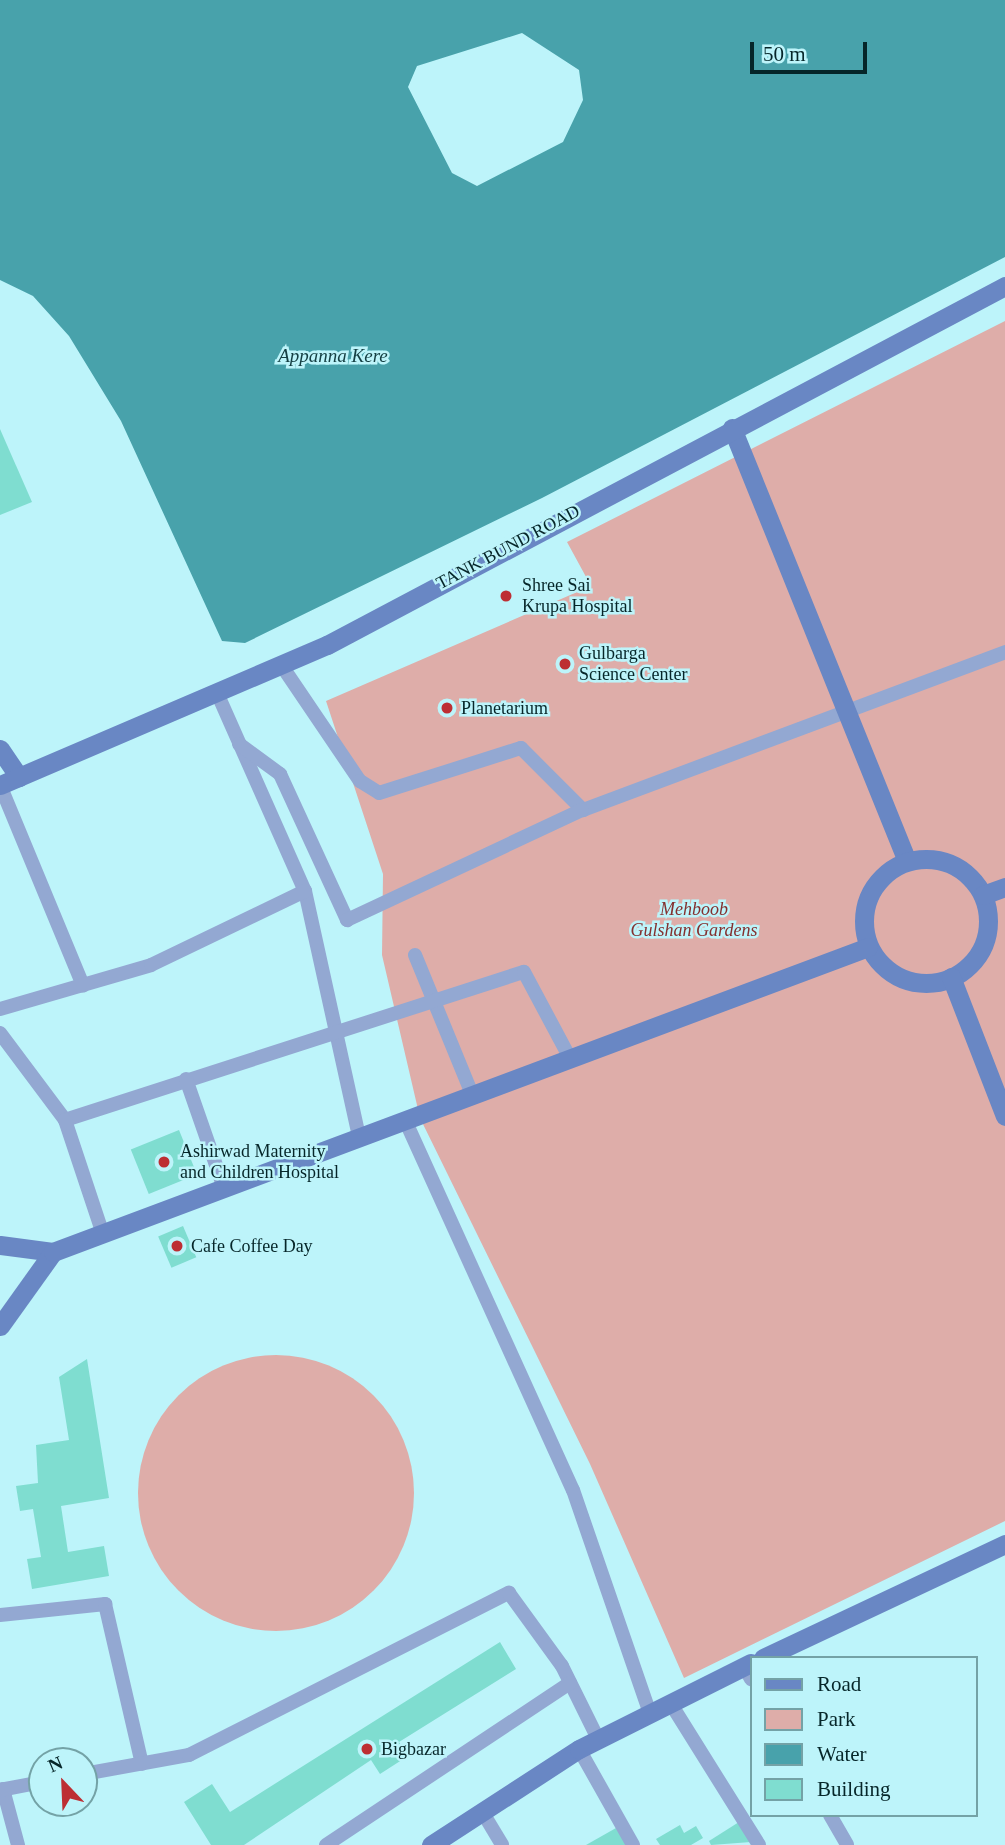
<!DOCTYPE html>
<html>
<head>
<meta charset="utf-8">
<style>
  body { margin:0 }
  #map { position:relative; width:1005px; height:1845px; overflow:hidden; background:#bdf4fa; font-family:Georgia,serif }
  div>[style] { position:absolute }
  .green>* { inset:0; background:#deada9 }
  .round { border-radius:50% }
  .water>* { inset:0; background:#48a2ab }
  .building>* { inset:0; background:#7fddd0; transform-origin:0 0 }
  .street>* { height:14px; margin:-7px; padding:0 7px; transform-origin:7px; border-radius:7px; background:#93a8d2 }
  .secondary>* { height:19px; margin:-9.5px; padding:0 9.5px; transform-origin:9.5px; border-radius:9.5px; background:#6987c4 }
  .secondary>.ring { margin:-9.5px; padding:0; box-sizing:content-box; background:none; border:19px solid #6987c4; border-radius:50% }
  .dots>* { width:19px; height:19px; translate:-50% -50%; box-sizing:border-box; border:4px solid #bdf4fa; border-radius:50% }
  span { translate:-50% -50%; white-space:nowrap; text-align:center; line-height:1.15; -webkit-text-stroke:5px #bdf4fa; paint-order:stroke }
  .street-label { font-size:18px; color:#062629 }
  .poi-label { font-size:18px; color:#062629 }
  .left { translate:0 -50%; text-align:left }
  .park-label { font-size:18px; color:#84302f; font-style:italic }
  .water-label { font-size:19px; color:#153f43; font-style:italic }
  .legend { position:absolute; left:750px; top:1656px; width:228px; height:161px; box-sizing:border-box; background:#bdf4fa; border:2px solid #74a2a6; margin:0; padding:9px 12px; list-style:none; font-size:21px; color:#062629 }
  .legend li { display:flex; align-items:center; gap:14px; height:35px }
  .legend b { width:35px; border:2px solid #74a2a6 }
  .north { position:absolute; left:28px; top:1747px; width:70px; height:70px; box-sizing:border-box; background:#bdf4fa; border:2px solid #74a2a6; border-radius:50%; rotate:337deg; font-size:19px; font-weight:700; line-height:28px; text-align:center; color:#062629 }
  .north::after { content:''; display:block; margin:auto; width:24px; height:32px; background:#bd2e33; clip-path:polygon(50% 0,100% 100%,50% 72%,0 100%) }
  .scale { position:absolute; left:750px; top:42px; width:117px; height:32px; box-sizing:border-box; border:4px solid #062629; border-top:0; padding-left:9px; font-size:21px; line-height:24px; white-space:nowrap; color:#062629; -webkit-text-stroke:5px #bdf4fa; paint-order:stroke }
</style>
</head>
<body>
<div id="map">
  <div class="green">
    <i style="clip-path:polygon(1005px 321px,1005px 1521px,684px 1678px,590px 1464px,420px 1118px,382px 955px,383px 874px,326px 701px,591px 586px,567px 542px)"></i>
    <i class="round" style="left:138px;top:1355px;width:276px;height:276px"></i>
  </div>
  <div class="water">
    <i style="clip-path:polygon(evenodd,0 0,1005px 0,1005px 257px,542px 498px,245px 643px,222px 641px,121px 421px,69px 336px,33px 296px,0 280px,0 0,522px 33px,579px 70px,583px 100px,563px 142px,477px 186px,452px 173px,408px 87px,417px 66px,522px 33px)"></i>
  </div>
  <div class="building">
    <i style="clip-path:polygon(0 429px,32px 502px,0 515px)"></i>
    <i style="left:179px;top:1130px;width:48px;height:52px;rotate:68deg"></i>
    <i style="left:183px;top:1226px;width:34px;height:27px;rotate:67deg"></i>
    <i style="clip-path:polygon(87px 1359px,109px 1498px,61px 1506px,68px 1552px,104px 1546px,109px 1576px,32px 1589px,27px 1559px,41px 1557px,33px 1509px,20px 1511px,16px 1486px,38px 1483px,36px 1445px,69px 1440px,59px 1377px)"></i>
    <i style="clip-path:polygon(500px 1642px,516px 1669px,399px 1742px,408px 1756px,380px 1774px,371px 1760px,244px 1845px,211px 1845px,184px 1802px,212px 1784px,230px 1812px)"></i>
    <i style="clip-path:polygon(739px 1822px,751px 1842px,711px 1845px,709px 1841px)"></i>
    <i style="clip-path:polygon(680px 1825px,684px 1833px,696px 1826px,703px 1838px,691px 1845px,660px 1845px,656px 1839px)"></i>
    <i style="clip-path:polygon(616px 1828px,627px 1845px,586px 1845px)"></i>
  </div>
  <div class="street">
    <i style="left:282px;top:666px;width:139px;rotate:55.9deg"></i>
    <i style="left:360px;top:781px;width:22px;rotate:32deg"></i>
    <i style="left:379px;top:793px;width:149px;rotate:-17.6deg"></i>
    <i style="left:521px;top:748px;width:88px;rotate:45deg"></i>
    <i style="left:583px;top:810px;width:451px;rotate:-20.5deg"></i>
    <i style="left:218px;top:695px;width:214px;rotate:66.1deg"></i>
    <i style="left:305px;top:891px;width:252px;rotate:77.6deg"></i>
    <i style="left:239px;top:744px;width:51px;rotate:36.2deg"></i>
    <i style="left:280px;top:774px;width:161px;rotate:65.3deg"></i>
    <i style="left:347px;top:920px;width:259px;rotate:-25.1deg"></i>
    <i style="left:0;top:785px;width:217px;rotate:67.5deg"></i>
    <i style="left:415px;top:955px;width:150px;rotate:67.7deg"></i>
    <i style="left:0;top:1009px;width:157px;rotate:-16.2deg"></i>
    <i style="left:151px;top:965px;width:171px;rotate:-25.7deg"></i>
    <i style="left:0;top:1033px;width:109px;rotate:53.2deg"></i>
    <i style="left:65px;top:1120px;width:482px;rotate:-17.9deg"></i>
    <i style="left:524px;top:972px;width:98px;rotate:61.9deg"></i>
    <i style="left:186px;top:1079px;width:115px;rotate:70.8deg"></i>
    <i style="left:65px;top:1120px;width:120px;rotate:71.6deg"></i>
    <i style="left:405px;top:1120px;width:406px;rotate:65.6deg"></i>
    <i style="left:573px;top:1490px;width:237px;rotate:71deg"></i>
    <i style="left:0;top:1615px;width:106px;rotate:-6deg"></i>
    <i style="left:105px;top:1604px;width:164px;rotate:77deg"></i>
    <i style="left:744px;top:1667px;width:14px;rotate:60deg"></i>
    <i style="left:671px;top:1704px;width:166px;rotate:58deg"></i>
    <i style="left:579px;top:1749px;width:110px;rotate:60.6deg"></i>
    <i style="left:84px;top:1774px;width:107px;rotate:-10.3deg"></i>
    <i style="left:189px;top:1755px;width:359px;rotate:-26.9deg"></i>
    <i style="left:509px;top:1593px;width:90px;rotate:54deg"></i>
    <i style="left:562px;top:1666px;width:81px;rotate:63.7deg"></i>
    <i style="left:3px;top:1789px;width:58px;rotate:75deg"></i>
    <i style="left:0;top:1790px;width:43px;rotate:-10.8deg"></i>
    <i style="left:483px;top:1813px;width:37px;rotate:59deg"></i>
    <i style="left:830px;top:1815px;width:34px;rotate:60deg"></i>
    <i style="left:326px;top:1845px;width:293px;rotate:-33.6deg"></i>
  </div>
  <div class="secondary">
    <i style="left:732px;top:428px;width:467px;rotate:68deg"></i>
    <i style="left:0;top:749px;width:34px;rotate:56deg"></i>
    <i style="left:0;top:785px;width:356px;rotate:-23.2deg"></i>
    <i style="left:327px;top:645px;width:767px;rotate:-27.9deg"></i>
    <i class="ring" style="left:864px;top:859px;width:105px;height:105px"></i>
    <i style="left:983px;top:895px;width:23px;rotate:-20deg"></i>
    <i style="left:951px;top:977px;width:149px;rotate:68.8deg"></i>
    <i style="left:0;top:1245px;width:53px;rotate:7.5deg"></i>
    <i style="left:53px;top:1252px;width:91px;rotate:125.6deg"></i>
    <i style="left:53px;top:1252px;width:870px;rotate:-20.52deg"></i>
    <i style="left:763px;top:1658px;width:268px;rotate:-25.2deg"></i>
    <i style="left:431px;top:1845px;width:176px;rotate:-33deg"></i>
    <i style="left:579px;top:1749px;width:192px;rotate:-26.6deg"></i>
  </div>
  <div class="dots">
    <i style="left:506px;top:596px;background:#bd2e33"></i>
    <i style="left:565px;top:664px;background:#bd2e33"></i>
    <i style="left:447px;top:708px;background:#bd2e33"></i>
    <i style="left:164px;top:1162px;background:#bd2e33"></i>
    <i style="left:177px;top:1246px;background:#bd2e33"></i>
    <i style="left:367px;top:1749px;background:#bd2e33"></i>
  </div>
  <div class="street-label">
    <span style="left:508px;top:547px;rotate:-28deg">TANK BUND ROAD</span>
  </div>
  <div class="poi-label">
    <span class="left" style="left:522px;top:596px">Shree Sai<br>Krupa Hospital</span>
    <span class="left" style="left:579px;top:664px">Gulbarga<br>Science Center</span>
    <span class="left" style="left:461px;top:708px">Planetarium</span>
    <span class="left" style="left:180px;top:1162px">Ashirwad Maternity<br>and Children Hospital</span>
    <span class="left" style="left:191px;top:1246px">Cafe Coffee Day</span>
    <span class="left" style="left:381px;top:1749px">Bigbazar</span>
  </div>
  <div class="park-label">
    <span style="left:694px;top:920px">Mehboob<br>Gulshan Gardens</span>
  </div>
  <div class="water-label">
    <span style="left:333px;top:356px">Appanna Kere</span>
  </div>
  <ul class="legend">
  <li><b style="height:9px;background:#6987c4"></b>Road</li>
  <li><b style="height:19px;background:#deada9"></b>Park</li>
  <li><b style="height:19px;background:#48a2ab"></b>Water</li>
  <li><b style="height:19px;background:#7fddd0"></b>Building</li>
  </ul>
  <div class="north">N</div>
  <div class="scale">50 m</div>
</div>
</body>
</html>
